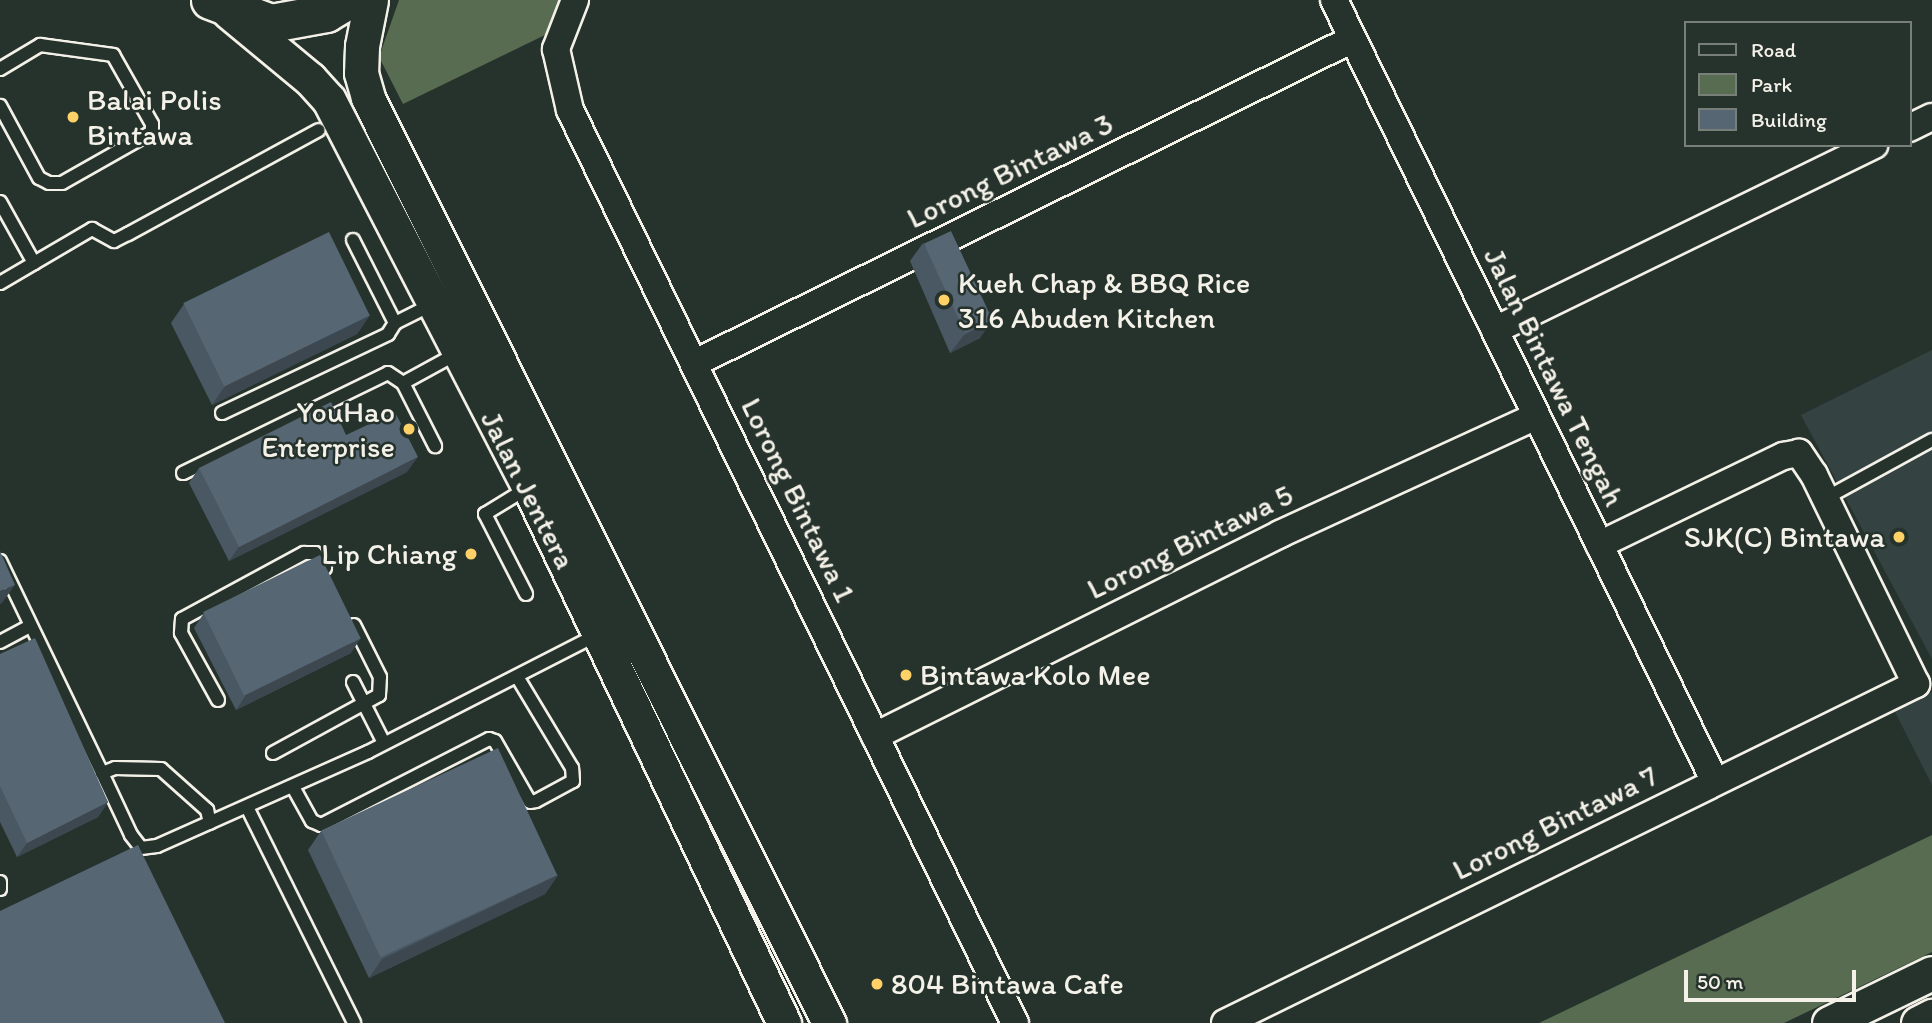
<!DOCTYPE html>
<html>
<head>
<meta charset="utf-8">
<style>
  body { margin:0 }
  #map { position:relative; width:1932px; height:1023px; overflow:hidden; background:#26332d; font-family:Itim,sans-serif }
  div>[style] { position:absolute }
  .built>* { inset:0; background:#344242 }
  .green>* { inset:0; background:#576c50 }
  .roads { filter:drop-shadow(2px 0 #f4f1e8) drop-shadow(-2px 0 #f4f1e8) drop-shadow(0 2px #f4f1e8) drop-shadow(0 -2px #f4f1e8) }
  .service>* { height:12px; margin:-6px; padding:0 6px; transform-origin:6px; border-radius:6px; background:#26332d }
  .minor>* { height:26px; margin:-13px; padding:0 13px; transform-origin:13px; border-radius:13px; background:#26332d }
  .tertiary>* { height:33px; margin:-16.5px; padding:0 16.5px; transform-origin:16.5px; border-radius:16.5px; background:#26332d }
  .secondary>* { height:37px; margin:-18.5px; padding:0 18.5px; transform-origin:18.5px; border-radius:18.5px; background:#26332d }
  .wall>* { inset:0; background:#4a5863 }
  .shaded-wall>* { inset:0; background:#3c4750 }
  .building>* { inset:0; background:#566673; transform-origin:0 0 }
  .dots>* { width:19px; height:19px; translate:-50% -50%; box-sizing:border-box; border:4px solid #26332d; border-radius:50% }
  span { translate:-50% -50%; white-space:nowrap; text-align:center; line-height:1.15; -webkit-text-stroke:5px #26332d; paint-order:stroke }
  .poi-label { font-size:30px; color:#f4f1e8 }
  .left { translate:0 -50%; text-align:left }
  .right { translate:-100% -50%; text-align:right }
  .street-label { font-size:30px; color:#f4f1e8 }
  .legend { position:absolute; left:1684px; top:21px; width:228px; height:126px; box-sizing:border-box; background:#26332d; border:2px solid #787f78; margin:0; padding:9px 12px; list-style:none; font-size:21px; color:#f4f1e8 }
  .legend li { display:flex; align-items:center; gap:14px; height:35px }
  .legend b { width:35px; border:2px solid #787f78 }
  .scale { position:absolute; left:1684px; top:970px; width:172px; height:32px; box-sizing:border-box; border:4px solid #f4f1e8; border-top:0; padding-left:9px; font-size:21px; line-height:24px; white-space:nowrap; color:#f4f1e8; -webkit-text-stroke:5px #26332d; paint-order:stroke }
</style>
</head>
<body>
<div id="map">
  <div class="built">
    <i style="clip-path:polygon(1932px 350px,1932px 659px,1801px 415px)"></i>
    <i style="clip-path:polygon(1932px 692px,1932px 785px,1894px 710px)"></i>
  </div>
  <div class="green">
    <i style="clip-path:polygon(399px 0,561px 0,545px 35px,403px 104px,379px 57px)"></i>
    <i style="clip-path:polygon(1932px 835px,1932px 952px,1784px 1023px,1539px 1023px)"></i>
  </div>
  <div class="roads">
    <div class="service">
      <i style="left:0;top:69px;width:47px;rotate:-31deg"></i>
      <i style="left:40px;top:45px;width:74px;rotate:7.8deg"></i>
      <i style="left:113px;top:55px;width:79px;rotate:60.5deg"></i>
      <i style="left:152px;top:124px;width:8px;rotate:90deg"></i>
      <i style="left:152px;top:132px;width:103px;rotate:150.5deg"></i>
      <i style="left:62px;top:183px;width:13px;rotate:180deg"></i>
      <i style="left:49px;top:183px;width:11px;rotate:-153deg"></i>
      <i style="left:39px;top:178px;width:82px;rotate:-118.4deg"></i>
      <i style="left:0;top:202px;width:70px;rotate:60.9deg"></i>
      <i style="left:353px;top:240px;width:93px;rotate:63.2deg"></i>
      <i style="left:0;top:283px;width:107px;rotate:-30.4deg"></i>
      <i style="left:92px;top:229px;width:25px;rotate:29deg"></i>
      <i style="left:114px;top:241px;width:16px;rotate:-27deg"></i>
      <i style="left:128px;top:234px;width:217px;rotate:-28.6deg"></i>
      <i style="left:403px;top:383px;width:63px;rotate:-28.6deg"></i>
      <i style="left:222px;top:413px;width:184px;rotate:-25.4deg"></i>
      <i style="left:388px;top:334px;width:13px;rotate:-58deg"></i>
      <i style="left:395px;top:323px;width:42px;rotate:-26.6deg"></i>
      <i style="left:183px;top:473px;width:228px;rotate:-26deg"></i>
      <i style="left:388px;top:373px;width:18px;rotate:34deg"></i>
      <i style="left:403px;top:383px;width:71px;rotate:63.1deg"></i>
      <i style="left:1826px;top:498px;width:121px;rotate:-28.7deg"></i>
      <i style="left:0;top:561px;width:235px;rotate:64.3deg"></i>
      <i style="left:102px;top:773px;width:14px;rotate:-21deg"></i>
      <i style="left:115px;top:768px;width:46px;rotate:1.2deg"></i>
      <i style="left:161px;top:769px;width:62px;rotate:41.7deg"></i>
      <i style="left:207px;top:810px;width:13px;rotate:77deg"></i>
      <i style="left:526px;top:594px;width:90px;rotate:-117.1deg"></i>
      <i style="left:485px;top:514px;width:52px;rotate:-31.5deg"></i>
      <i style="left:0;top:642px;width:34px;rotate:-28deg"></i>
      <i style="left:353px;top:682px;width:68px;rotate:63.1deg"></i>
      <i style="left:218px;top:700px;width:77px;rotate:-118.9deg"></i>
      <i style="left:181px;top:633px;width:14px;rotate:-86deg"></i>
      <i style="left:182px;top:619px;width:139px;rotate:-28.4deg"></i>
      <i style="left:304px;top:553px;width:11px"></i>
      <i style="left:315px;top:553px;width:18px;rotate:56deg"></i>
      <i style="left:273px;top:753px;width:121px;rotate:-28.7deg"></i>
      <i style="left:379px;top:695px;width:18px;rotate:-87deg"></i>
      <i style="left:380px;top:677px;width:58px;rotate:-116.6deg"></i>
      <i style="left:102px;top:773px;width:68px;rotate:64.9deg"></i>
      <i style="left:131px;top:835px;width:16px;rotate:52deg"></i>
      <i style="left:141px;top:848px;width:16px;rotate:-7deg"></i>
      <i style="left:157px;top:846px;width:231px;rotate:-24deg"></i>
      <i style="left:368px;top:752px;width:259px;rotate:-27.1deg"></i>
      <i style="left:293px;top:787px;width:39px;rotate:61deg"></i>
      <i style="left:312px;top:821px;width:10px;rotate:24deg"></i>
      <i style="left:321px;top:825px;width:189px;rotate:-27.1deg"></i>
      <i style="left:489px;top:739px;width:6px;rotate:18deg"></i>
      <i style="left:495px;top:741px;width:70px;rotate:60.2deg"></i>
      <i style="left:530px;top:802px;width:6px;rotate:-9deg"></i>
      <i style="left:536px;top:801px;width:42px;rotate:-28.4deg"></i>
      <i style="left:573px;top:781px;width:13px;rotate:-94deg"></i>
      <i style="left:572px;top:768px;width:105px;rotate:-121deg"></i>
      <i style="left:247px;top:807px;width:241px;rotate:63.6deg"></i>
      <i style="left:0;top:882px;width:7px;rotate:90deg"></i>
    </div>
    <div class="minor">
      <i style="left:575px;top:0;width:53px;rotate:111.2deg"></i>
      <i style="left:556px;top:49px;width:63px;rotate:77.1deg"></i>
      <i style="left:570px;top:110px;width:1016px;rotate:64.02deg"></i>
      <i style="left:1334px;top:0;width:870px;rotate:64.02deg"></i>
      <i style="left:1909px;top:128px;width:25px;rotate:-26deg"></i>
      <i style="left:1495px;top:330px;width:422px;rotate:-26deg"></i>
      <i style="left:695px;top:363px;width:733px;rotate:-26.22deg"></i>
      <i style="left:875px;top:736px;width:453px;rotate:-26.5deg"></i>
      <i style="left:1280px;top:534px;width:282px;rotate:-24.7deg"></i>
      <i style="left:1225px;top:1023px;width:770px;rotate:-26.13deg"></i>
      <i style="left:1916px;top:684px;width:233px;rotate:-116deg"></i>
      <i style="left:1814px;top:475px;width:27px;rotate:-124deg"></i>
      <i style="left:1799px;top:453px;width:16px;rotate:169deg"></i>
      <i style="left:1783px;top:456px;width:204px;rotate:154.2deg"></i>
    </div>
    <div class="tertiary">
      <i style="left:371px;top:0;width:47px;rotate:101.1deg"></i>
      <i style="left:362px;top:46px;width:27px;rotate:92deg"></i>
      <i style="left:361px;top:73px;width:26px;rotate:74deg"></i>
      <i style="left:368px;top:98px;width:1034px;rotate:63.51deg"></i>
      <i style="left:229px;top:12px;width:105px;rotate:39.6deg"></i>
      <i style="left:310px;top:79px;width:28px;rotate:48deg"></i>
      <i style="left:329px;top:100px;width:436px;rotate:62.7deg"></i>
      <i style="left:529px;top:487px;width:594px;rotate:64.56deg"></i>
      <i style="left:1829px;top:1023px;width:114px;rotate:-25.9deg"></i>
      <i style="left:1918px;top:1023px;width:16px;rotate:-27deg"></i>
    </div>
    <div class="secondary">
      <i style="left:210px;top:0;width:65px;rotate:20.7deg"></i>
      <i style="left:271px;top:23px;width:56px;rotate:-10.3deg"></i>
      <i style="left:326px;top:13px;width:26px;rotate:-31deg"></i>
    </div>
  </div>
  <div class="wall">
    <i style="clip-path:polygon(923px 243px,980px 338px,950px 353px,910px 261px)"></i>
    <i style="clip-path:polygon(184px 304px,370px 315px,357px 334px,212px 405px,171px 323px)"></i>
    <i style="clip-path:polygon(346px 435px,407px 472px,229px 561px,189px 483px,199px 468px)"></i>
    <i style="clip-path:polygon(204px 613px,351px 653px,236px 710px,194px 628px)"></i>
    <i style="clip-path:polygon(0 654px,108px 802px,98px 817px,17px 857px,0 822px)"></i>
    <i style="clip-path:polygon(321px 831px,558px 875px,545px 894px,369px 978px,308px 850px)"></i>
  </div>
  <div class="shaded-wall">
    <i style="clip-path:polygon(370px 315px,357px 334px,212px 405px,225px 386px)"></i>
    <i style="clip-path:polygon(993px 320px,980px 338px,950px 353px,964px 335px)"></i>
    <i style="clip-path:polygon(418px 457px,407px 472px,229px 561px,239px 547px)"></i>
    <i style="clip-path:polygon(15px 585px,2px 603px,0 604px,0 591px)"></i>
    <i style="clip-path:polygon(361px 638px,351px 653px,236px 710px,246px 695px)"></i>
    <i style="clip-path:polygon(108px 802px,98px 817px,17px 857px,27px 843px)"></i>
    <i style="clip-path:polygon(558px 875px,545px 894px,369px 978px,382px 959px)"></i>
  </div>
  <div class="building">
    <i style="left:951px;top:231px;width:98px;height:30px;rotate:65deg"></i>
    <i style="left:329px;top:232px;width:93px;height:162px;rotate:64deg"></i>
    <i style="clip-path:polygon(331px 402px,346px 435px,395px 412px,418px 457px,239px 547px,199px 468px)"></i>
    <i style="clip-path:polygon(0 551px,15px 585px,0 591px)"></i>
    <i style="left:320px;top:555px;width:93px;height:130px;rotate:64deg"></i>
    <i style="clip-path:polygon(35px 638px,108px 802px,27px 843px,0 786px,0 654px)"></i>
    <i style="left:498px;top:748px;width:140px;height:195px;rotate:65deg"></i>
    <i style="clip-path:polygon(138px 845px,225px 1023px,0 1023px,0 911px)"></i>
  </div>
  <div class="dots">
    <i style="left:73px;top:117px;background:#ffd166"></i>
    <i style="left:944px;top:300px;background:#ffd166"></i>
    <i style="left:409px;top:429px;background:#ffd166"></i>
    <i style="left:1899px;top:537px;background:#ffd166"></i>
    <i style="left:471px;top:554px;background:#ffd166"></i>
    <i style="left:906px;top:675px;background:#ffd166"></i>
    <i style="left:877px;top:984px;background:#ffd166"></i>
  </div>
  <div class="poi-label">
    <span class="left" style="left:87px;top:117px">Balai Polis<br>Bintawa</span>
    <span class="left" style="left:958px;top:300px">Kueh Chap &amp; BBQ Rice<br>316 Abuden Kitchen</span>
    <span class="right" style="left:395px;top:429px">YouHao<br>Enterprise</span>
    <span class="right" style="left:1885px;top:537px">SJK(C) Bintawa</span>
    <span class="right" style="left:457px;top:554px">Lip Chiang</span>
    <span class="left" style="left:920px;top:675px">Bintawa Kolo Mee</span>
    <span class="left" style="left:891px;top:984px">804 Bintawa Cafe</span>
  </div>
  <div class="street-label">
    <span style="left:1010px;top:171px;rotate:-26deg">Lorong Bintawa 3</span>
    <span style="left:1554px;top:377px;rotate:64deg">Jalan Bintawa Tengah</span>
    <span style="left:528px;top:490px;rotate:63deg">Jalan Jentera</span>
    <span style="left:798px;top:500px;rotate:64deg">Lorong Bintawa 1</span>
    <span style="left:1190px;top:542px;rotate:-26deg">Lorong Bintawa 5</span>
    <span style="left:1555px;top:823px;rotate:-26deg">Lorong Bintawa 7</span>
  </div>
  <ul class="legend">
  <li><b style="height:9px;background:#26332d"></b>Road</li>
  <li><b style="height:19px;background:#576c50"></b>Park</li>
  <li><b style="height:19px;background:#566673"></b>Building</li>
  </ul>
  <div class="scale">50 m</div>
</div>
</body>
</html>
